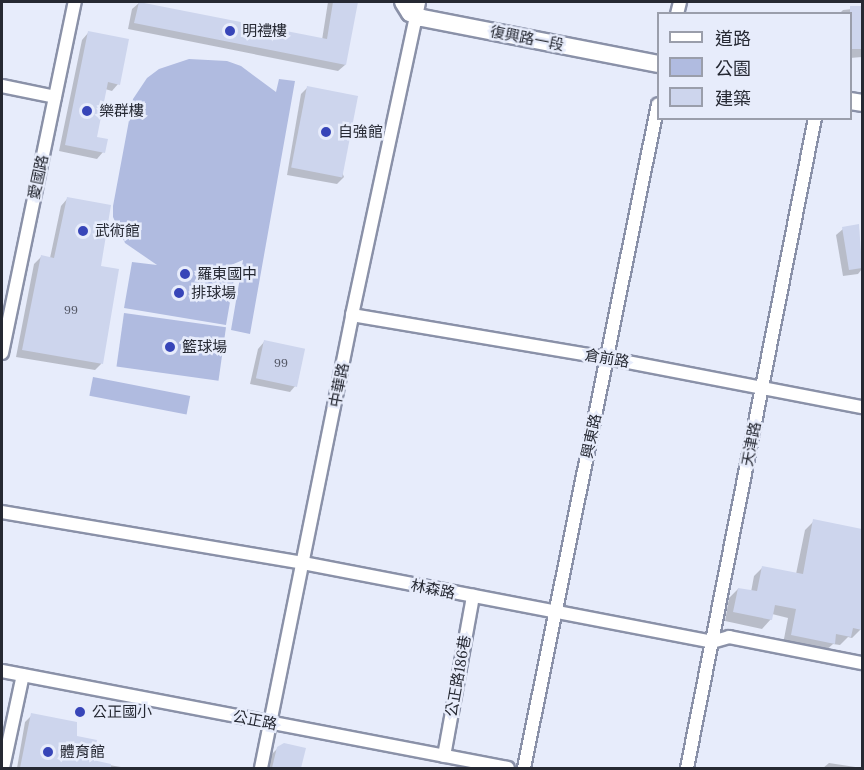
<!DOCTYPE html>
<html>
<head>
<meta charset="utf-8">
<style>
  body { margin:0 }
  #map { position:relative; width:864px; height:770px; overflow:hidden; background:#e7ecfb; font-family:Lora,"Noto Sans TC",serif }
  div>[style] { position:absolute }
  .green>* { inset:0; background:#b0bbe0; transform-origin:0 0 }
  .shadow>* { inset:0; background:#0003 }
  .building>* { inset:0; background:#cdd5ed; transform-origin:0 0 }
  .roads { filter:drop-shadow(2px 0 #8a91a8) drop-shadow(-2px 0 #8a91a8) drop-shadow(0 2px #8a91a8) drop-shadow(0 -2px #8a91a8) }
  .minor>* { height:12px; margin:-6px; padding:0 6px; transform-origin:6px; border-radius:6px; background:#fff }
  .secondary>* { height:16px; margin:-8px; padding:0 8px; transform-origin:8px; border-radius:8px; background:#fff }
  .dots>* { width:16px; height:16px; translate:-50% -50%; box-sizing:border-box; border:3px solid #e7ecfb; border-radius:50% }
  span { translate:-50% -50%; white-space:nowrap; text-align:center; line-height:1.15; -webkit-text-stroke:5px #e7ecfb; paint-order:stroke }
  .number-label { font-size:12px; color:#505462 }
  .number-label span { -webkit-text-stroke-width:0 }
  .poi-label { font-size:15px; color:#262933 }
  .left { translate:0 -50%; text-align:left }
  .street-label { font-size:15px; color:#262933 }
  .frame { position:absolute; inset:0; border:3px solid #262933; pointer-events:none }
  .legend { position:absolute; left:657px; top:12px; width:195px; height:108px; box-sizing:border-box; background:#e7ecfb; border:2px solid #9a9eab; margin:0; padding:8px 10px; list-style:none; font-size:18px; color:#262933 }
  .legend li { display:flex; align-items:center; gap:12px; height:30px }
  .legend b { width:30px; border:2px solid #9a9eab }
</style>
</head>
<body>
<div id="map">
  <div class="green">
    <i style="clip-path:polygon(189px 59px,227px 61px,241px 66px,276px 92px,279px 79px,295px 81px,250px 334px,231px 330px,243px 260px,224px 268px,200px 273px,234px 279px,226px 325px,124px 308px,132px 262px,157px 265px,125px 243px,113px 217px,113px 206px,133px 99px,147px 78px,159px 69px)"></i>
    <i style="left:124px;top:313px;width:103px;height:54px;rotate:8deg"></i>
    <i style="left:93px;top:377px;width:99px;height:19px;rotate:11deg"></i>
  </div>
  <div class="shadow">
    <i style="clip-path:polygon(328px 2px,356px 2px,345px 65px,338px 71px,128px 29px,132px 9px,139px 3px,322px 40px)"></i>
    <i style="clip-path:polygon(862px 8px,862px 57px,850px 58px,850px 14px,839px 14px,843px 10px)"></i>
    <i style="clip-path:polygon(88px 33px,118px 84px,112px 91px,105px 89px,95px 138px,103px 152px,97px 159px,59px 151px,82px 40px)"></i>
    <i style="clip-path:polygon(307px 88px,344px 177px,337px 184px,287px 175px,301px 94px)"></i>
    <i style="clip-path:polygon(67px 199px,99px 267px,101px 364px,95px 370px,16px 357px,34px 264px,41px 257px,50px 258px,61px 206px)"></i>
    <i style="clip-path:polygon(858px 226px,862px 269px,858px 274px,843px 276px,836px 235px,843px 229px)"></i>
    <i style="clip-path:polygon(264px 342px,296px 385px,290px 392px,250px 384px,258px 349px)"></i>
    <i style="clip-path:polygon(814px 521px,862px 530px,861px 629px,852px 638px,848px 637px,840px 645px,833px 644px,824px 652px,783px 644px,788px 618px,772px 614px,771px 619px,762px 629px,725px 621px,729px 598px,738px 589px,751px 592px,754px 576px,763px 567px,796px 574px,805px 530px)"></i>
    <i style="clip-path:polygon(32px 715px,75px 737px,91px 762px,127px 768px,17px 768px,25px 722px)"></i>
    <i style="clip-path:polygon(278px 748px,304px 749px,300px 768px,266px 768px,268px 758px)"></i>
    <i style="clip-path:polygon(829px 763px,862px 768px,823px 768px)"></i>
  </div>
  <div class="building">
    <i style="clip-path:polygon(139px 2px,327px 39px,333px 2px,358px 2px,346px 65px,134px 23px)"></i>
    <i style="left:862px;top:6px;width:43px;height:12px;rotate:90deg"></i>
    <i style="clip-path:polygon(88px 31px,129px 39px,120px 85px,108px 82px,97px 137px,108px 139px,105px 153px,65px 145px)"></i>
    <i style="left:307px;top:86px;width:52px;height:83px;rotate:11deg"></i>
    <i style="clip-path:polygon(67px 197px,111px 205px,101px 266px,119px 269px,103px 364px,22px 350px,41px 255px,54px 258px)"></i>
    <i style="clip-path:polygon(859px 224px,862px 268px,849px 270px,842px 227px)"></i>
    <i style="left:264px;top:340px;width:42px;height:39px;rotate:12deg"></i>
    <i style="clip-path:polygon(813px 519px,862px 529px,862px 630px,853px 628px,851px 637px,836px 634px,835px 644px,791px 635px,796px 609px,775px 605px,772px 620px,733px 612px,738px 588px,757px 591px,762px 566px,803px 574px)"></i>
    <i style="clip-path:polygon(31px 713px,77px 722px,77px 736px,97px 740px,93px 760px,111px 764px,111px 768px,20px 768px)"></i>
    <i style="clip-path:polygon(284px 743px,306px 748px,301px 768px,272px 768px,277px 747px)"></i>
  </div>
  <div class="roads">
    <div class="minor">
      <i style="left:677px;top:14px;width:12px;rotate:-76deg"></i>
      <i style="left:2px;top:86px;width:54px;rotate:11.7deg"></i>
      <i style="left:352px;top:315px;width:259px;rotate:9.6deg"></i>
      <i style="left:607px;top:358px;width:260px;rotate:10.9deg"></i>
      <i style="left:2px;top:353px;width:359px;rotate:-78.3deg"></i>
      <i style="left:2px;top:512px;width:305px;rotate:9.6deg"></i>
      <i style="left:303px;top:563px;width:417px;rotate:10.9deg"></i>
      <i style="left:712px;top:642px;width:18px;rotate:-16deg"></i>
      <i style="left:729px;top:637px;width:136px;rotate:11.1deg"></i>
      <i style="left:2px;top:671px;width:515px;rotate:10.85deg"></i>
      <i style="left:444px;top:756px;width:163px;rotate:-79.7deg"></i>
      <i style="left:3px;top:768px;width:95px;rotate:-77.9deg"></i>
      <i style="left:261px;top:768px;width:462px;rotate:-78.6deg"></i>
      <i style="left:352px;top:315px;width:320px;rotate:-77.9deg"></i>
      <i style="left:524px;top:768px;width:677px;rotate:-78.59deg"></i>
      <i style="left:687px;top:768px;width:662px;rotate:-78.86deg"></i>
    </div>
    <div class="secondary">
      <i style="left:403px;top:2px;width:13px;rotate:58deg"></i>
      <i style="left:410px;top:13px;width:13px;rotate:23deg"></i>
      <i style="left:422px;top:18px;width:240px;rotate:11deg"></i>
      <i style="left:850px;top:101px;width:12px;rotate:9deg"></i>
    </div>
  </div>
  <div class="dots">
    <i style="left:230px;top:31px;background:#3745b8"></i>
    <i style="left:87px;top:111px;background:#3745b8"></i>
    <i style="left:326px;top:132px;background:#3745b8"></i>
    <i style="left:83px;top:231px;background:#3745b8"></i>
    <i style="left:185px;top:274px;background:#3745b8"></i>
    <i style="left:179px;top:293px;background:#3745b8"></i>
    <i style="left:170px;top:347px;background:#3745b8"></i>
    <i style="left:80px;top:712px;background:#3745b8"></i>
    <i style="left:48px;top:752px;background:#3745b8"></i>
  </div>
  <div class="number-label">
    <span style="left:71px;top:310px">99</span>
    <span style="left:281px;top:363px">99</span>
  </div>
  <div class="poi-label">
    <span class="left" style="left:242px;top:31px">明禮樓</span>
    <span class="left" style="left:99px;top:111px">樂群樓</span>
    <span class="left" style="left:338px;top:132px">自強館</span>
    <span class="left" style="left:95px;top:231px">武術館</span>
    <span class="left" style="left:197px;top:274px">羅東國中</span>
    <span class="left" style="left:191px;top:293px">排球場</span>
    <span class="left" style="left:182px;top:347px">籃球場</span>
    <span class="left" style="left:92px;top:712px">公正國小</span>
    <span class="left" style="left:60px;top:752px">體育館</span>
  </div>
  <div class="street-label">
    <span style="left:527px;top:38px;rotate:11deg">復興路一段</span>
    <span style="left:38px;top:177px;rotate:-78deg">愛國路</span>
    <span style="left:607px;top:358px;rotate:10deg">倉前路</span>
    <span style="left:339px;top:385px;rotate:-79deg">中華路</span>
    <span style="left:591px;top:436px;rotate:-78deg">興東路</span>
    <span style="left:751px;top:444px;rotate:-79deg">天津路</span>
    <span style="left:433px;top:589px;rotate:11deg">林森路</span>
    <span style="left:458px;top:676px;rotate:-80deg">公正路186巷</span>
    <span style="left:255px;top:720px;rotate:11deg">公正路</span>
  </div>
  <div class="frame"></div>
  <ul class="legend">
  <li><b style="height:8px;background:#fff"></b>道路</li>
  <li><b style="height:16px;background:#b0bbe0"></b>公園</li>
  <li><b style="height:16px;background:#cdd5ed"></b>建築</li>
  </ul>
</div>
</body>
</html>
